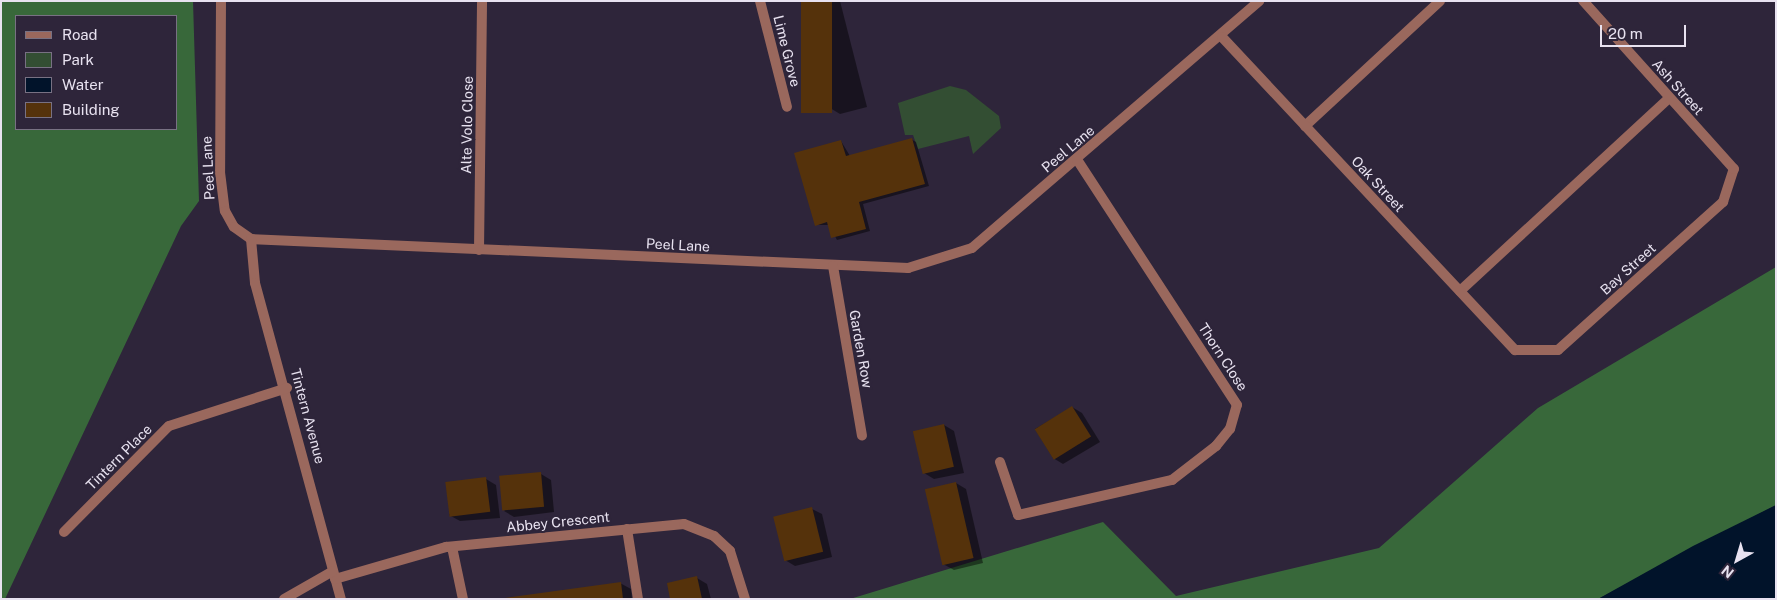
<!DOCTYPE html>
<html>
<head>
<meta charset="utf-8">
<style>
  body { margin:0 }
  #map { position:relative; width:1777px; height:600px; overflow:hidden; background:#2e253a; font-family:"Public Sans",sans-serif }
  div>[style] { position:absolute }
  .green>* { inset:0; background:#334e33 }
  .forest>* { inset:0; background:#38683a }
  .water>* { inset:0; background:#01132a }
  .shadow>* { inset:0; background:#0007 }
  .building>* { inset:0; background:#55320b; transform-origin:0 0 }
  .service>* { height:10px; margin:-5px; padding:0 5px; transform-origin:5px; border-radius:5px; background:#9a685d }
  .minor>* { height:10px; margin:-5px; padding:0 5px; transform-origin:5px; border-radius:5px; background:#9a685d }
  span { translate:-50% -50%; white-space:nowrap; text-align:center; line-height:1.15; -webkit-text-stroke:4px #2e253a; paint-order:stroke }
  .street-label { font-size:14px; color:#e8e2f0 }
  .frame { position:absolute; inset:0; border:2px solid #e8e2f0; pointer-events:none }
  .legend { position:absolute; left:15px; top:15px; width:162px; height:115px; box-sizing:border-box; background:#2e253a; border:1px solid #787183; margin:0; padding:6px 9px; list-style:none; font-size:15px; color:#e8e2f0 }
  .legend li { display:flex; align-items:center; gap:10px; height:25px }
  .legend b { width:25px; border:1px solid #787183 }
  .north { position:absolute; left:1712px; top:535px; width:50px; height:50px; -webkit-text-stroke:4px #2e253a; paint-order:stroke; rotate:219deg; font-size:14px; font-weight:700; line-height:20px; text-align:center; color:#e8e2f0 }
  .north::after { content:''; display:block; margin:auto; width:18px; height:22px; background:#e8e2f0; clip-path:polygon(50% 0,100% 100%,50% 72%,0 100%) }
  .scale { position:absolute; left:1600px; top:25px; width:86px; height:22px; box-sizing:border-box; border:2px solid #e8e2f0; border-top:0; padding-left:6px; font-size:15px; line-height:18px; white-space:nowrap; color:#e8e2f0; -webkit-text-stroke:4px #2e253a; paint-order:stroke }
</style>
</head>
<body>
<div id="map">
  <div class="green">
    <i style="clip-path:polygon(950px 86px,966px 90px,999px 116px,1001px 128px,973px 154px,969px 136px,918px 149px,913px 135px,905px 135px,898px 103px)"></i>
  </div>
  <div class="forest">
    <i style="clip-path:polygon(evenodd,1px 1px,193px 1px,199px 201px,181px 226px,5px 599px,1px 599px,1px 1px,16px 16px,176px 16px,176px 129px,16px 129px,16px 16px)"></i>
    <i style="clip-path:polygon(1776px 267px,1776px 505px,1598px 599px,850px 599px,1103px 522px,1176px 596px,1379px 548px,1538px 408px)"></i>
  </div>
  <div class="water">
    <i style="clip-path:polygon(1776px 505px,1776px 599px,1598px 599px,1693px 546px)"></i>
  </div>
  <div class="shadow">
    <i style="clip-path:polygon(802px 1px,840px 1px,867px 107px,840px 114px,830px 108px)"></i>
    <i style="clip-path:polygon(911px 139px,916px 142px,929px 186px,863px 204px,870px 231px,837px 240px,829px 225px,816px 225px,841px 141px,850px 156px)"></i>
    <i style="clip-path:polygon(1072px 407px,1082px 413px,1100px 442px,1063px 464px,1053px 458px,1035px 429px)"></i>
    <i style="clip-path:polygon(944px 425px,954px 431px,964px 473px,934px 479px,924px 473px)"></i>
    <i style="clip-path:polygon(541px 474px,551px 480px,554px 512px,514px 517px,504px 511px)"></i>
    <i style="clip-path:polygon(486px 479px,496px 485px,500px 518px,460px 521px,449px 515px)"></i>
    <i style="clip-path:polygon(956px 483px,966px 489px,983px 563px,954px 570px,943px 564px)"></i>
    <i style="clip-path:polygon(812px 509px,822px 514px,832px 557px,795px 566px,785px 560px)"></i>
    <i style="clip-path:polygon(697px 578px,707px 584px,711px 599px,672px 599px)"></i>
    <i style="clip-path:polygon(620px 583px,631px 589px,632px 599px,505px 599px)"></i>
  </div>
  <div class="building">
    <i style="left:801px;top:1px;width:31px;height:112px"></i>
    <i style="clip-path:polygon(912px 138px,925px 184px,859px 202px,866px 229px,831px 238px,827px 222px,815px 226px,794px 153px,841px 140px,846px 156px)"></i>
    <i style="left:1072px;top:406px;width:36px;height:44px;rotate:58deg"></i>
    <i style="left:944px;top:424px;width:44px;height:32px;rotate:77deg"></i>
    <i style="left:541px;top:472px;width:35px;height:42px;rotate:85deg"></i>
    <i style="left:486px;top:477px;width:35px;height:41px;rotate:83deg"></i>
    <i style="left:956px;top:482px;width:78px;height:32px;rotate:77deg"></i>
    <i style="left:812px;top:507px;width:46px;height:40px;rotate:76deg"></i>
    <i style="clip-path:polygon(697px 576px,702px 599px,670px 599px,667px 583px)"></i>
    <i style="clip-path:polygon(621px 582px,623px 599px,505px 599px,505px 598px)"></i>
  </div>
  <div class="service">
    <i style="left:1305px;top:126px;width:184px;rotate:-42.8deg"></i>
    <i style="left:479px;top:250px;width:249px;rotate:-89.3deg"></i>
    <i style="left:1460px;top:291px;width:284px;rotate:-42.7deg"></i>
    <i style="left:627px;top:529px;width:71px;rotate:81.1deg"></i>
    <i style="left:452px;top:547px;width:53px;rotate:78.1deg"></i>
  </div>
  <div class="minor">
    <i style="left:221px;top:1px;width:171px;rotate:90.3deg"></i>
    <i style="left:220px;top:172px;width:39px;rotate:83deg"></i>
    <i style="left:225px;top:211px;width:18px;rotate:61deg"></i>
    <i style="left:234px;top:227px;width:21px;rotate:35deg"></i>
    <i style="left:251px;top:239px;width:658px;rotate:2.53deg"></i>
    <i style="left:908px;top:268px;width:67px;rotate:-17.4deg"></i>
    <i style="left:972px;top:248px;width:379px;rotate:-40.7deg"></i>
    <i style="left:760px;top:1px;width:109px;rotate:75.7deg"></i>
    <i style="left:1222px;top:37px;width:429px;rotate:46.9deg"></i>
    <i style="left:1515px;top:350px;width:43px"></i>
    <i style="left:1558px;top:350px;width:222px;rotate:-41.9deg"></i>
    <i style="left:1723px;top:202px;width:35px;rotate:-72deg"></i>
    <i style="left:1734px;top:169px;width:226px;rotate:-131.9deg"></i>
    <i style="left:251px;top:239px;width:44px;rotate:84.8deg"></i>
    <i style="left:255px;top:283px;width:327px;rotate:74.8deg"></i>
    <i style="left:833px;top:266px;width:172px;rotate:80.3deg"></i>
    <i style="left:1000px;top:462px;width:56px;rotate:71.2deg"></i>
    <i style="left:1018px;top:515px;width:158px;rotate:-12.8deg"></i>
    <i style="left:1172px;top:480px;width:56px;rotate:-37.7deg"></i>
    <i style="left:1216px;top:446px;width:22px;rotate:-51deg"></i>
    <i style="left:1230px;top:429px;width:25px;rotate:-74deg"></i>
    <i style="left:1237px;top:405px;width:293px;rotate:-123.1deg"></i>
    <i style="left:64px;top:532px;width:149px;rotate:-45.3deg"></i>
    <i style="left:169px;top:426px;width:124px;rotate:-17.9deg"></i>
    <i style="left:335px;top:579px;width:116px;rotate:-16.1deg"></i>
    <i style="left:446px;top:547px;width:239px;rotate:-5.5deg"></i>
    <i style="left:684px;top:524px;width:32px;rotate:22deg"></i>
    <i style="left:714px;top:536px;width:22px;rotate:43deg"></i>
    <i style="left:730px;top:551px;width:50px;rotate:72.6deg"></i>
    <i style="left:284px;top:599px;width:56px;rotate:-29.7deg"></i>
  </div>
  <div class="street-label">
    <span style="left:787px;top:51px;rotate:76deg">Lime Grove</span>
    <span style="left:1678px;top:87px;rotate:48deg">Ash Street</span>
    <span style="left:467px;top:125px;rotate:-89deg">Alte Volo Close</span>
    <span style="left:1068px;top:149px;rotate:-40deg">Peel Lane</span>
    <span style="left:208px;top:168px;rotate:-93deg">Peel Lane</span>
    <span style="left:1378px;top:184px;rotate:47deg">Oak Street</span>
    <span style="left:678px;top:245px;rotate:3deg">Peel Lane</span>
    <span style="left:1628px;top:269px;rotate:-42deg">Bay Street</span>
    <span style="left:861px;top:349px;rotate:80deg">Garden Row</span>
    <span style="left:1223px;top:357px;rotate:57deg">Thorn Close</span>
    <span style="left:308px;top:416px;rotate:75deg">Tintern Avenue</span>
    <span style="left:119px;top:457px;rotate:-45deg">Tintern Place</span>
    <span style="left:558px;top:522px;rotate:-6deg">Abbey Crescent</span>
  </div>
  <div class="frame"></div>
  <ul class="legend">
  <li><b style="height:6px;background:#9a685d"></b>Road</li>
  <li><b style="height:14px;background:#334e33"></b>Park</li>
  <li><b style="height:14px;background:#01132a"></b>Water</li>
  <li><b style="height:14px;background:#55320b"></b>Building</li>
  </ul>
  <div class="north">N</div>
  <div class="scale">20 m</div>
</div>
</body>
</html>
